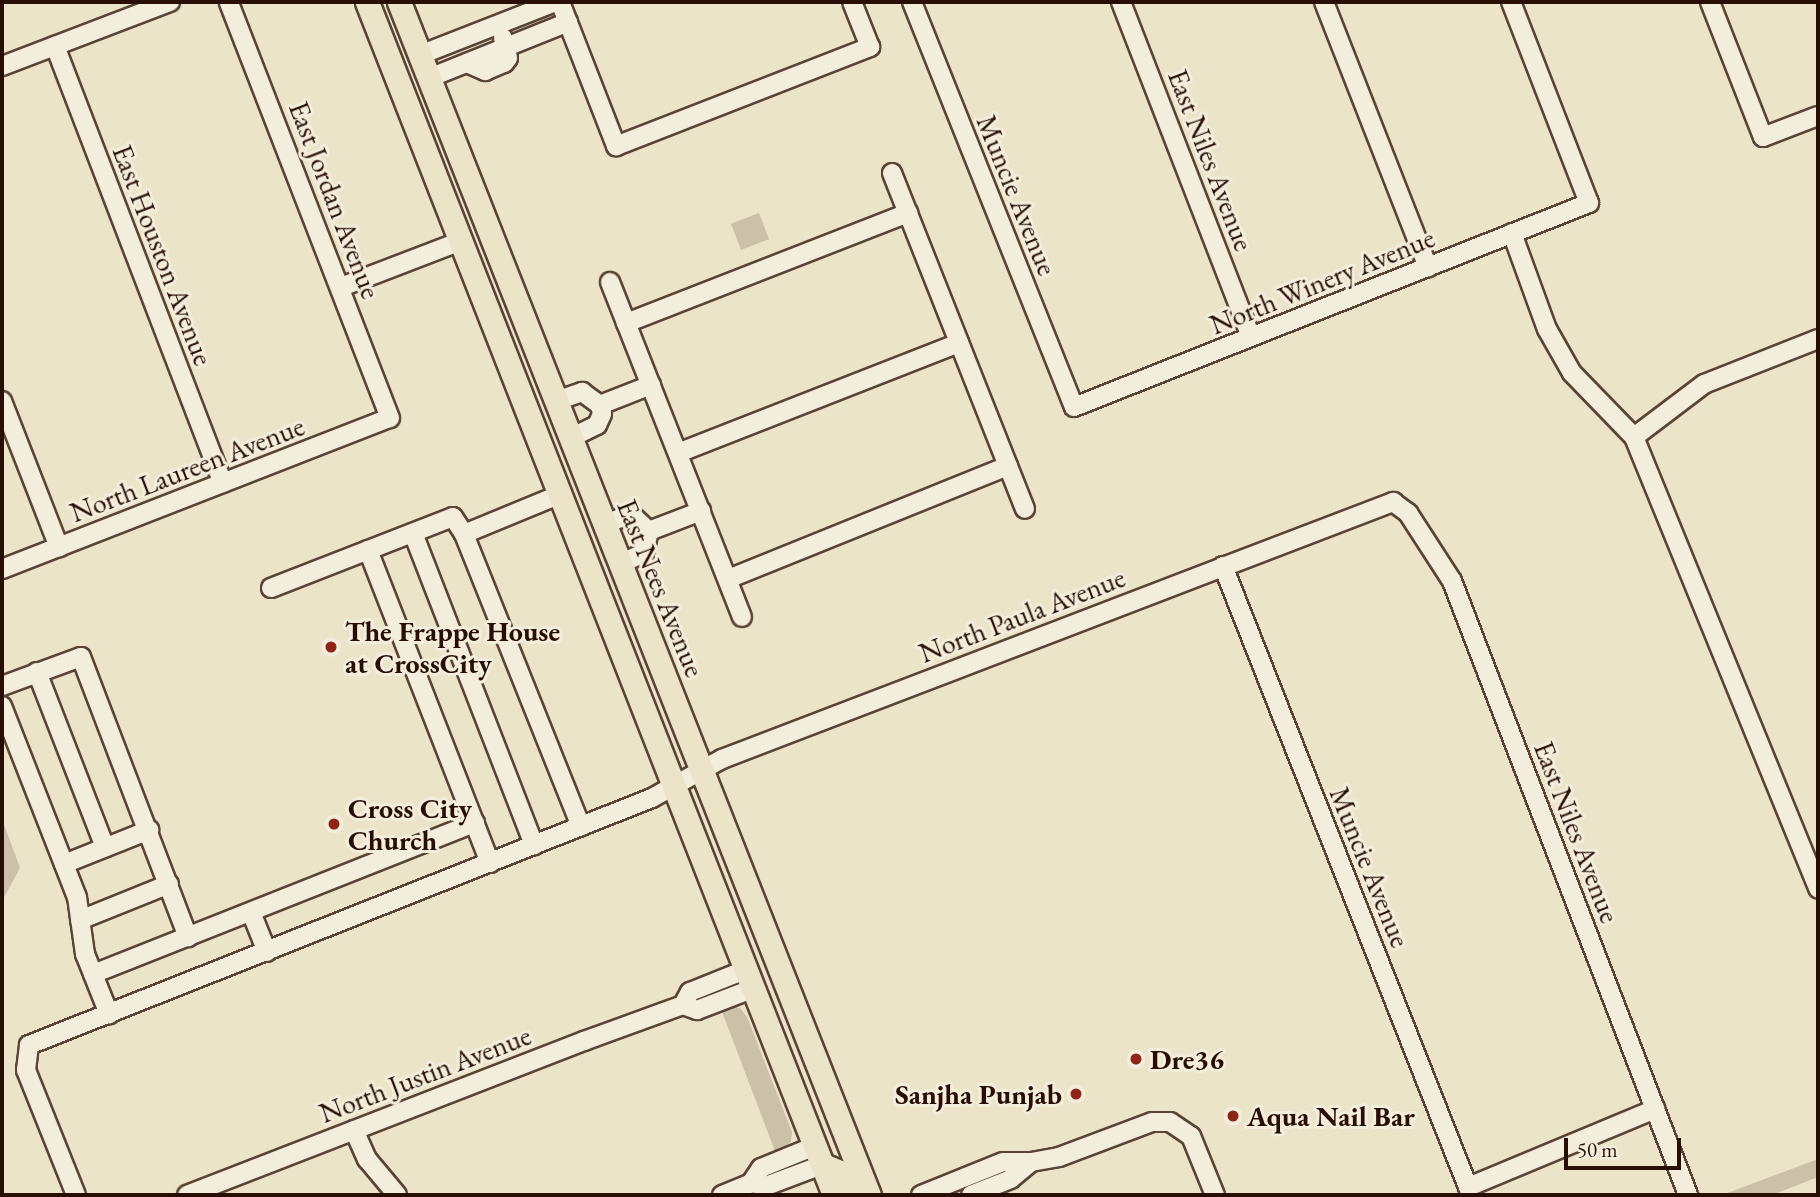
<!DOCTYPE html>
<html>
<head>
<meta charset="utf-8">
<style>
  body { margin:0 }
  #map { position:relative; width:1820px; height:1197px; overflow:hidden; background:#ece4c9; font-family:"EB Garamond",serif }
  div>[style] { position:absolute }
  .green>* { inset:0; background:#cbc0a8; transform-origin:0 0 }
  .roads { filter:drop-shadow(2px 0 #594435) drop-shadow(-2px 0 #594435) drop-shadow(0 2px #594435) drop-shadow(0 -2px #594435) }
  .minor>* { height:18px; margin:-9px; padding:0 9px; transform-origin:9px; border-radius:9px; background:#f3eddc }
  .major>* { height:23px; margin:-11.5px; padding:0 11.5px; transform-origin:11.5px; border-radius:11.5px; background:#ece4c9 }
  .dots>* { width:19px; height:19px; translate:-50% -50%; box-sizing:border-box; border:4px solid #f3eddc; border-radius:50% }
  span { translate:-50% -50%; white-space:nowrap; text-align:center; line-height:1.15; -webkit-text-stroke:6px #f3eddc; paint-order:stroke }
  .street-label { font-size:28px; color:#280e04 }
  .poi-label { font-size:28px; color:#280e04; font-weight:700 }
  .left { translate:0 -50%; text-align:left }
  .right { translate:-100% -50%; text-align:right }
  .frame { position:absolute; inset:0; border:4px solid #280e04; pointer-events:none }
  .scale { position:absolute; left:1564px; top:1138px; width:117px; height:32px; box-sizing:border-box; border:4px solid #280e04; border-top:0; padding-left:9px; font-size:21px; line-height:24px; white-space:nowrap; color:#280e04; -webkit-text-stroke:5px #f3eddc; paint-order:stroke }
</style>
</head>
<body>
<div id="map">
  <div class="green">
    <i style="left:759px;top:213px;width:28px;height:30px;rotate:69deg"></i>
    <i style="clip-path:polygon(2px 819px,20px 868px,2px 901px)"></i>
    <i style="clip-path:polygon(729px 1006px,740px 1008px,747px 1017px,792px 1132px,791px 1142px,776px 1154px,721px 1009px)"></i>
    <i style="clip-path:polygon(1818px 1159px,1818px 1177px,1772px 1195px,1722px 1195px)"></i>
  </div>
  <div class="roads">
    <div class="minor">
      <i style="left:560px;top:2px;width:155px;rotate:68.7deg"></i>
      <i style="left:616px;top:146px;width:273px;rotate:-21.3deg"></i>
      <i style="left:870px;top:47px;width:48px;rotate:-111.8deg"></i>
      <i style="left:912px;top:2px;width:436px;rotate:68.2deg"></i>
      <i style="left:1074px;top:407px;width:554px;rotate:-21.61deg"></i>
      <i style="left:1589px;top:203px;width:216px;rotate:-111.2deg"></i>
      <i style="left:1121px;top:2px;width:359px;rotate:68.8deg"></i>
      <i style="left:1324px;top:2px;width:285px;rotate:68.6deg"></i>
      <i style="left:1710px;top:2px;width:145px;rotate:68.6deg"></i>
      <i style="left:1763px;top:137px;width:59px;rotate:-20.9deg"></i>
      <i style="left:55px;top:46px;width:468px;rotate:69deg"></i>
      <i style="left:420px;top:55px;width:145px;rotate:-21.4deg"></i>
      <i style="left:467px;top:63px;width:20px;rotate:24deg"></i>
      <i style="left:485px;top:71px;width:21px;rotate:-23deg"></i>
      <i style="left:504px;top:63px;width:6px;rotate:-51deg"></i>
      <i style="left:508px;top:58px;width:21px;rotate:-104deg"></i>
      <i style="left:2px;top:66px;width:180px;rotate:-20.9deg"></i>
      <i style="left:429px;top:78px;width:150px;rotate:-21.9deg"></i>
      <i style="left:892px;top:173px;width:361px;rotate:68.4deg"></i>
      <i style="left:1512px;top:233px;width:102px;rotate:70deg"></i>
      <i style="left:1547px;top:329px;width:51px;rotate:60.4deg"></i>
      <i style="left:1572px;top:373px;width:89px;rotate:45.9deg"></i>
      <i style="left:1634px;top:437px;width:488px;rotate:67.8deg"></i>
      <i style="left:610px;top:282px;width:360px;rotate:68.5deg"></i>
      <i style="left:341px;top:287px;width:129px;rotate:-21deg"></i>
      <i style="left:626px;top:323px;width:303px;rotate:-21.3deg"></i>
      <i style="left:2px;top:401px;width:157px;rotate:68.7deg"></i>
      <i style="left:556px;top:401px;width:28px;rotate:-19deg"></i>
      <i style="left:582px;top:392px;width:22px;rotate:36deg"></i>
      <i style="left:600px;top:405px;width:9px;rotate:77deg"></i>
      <i style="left:602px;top:414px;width:12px;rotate:114deg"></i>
      <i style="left:597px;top:425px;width:30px;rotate:154deg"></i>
      <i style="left:600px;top:405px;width:55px;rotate:-21.4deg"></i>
      <i style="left:1634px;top:437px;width:88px;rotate:-37.1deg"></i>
      <i style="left:1704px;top:384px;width:123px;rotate:-21.5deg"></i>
      <i style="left:678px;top:453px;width:302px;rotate:-21.4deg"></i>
      <i style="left:561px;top:494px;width:105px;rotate:157.6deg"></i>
      <i style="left:464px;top:534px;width:315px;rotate:68.2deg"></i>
      <i style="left:604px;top:525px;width:21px;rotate:-23deg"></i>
      <i style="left:623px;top:517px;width:12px;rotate:5deg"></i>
      <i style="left:635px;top:518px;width:19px;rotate:43deg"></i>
      <i style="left:649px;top:531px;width:23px;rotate:103deg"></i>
      <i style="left:644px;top:553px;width:27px;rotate:156deg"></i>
      <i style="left:649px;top:531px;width:56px;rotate:-21deg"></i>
      <i style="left:413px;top:533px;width:335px;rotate:68.8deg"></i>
      <i style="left:368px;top:550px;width:336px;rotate:68.7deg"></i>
      <i style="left:1223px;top:566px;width:668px;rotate:68.47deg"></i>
      <i style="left:1468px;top:1187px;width:203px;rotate:-22.6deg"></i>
      <i style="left:2px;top:569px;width:416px;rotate:-21.3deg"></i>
      <i style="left:390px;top:418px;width:446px;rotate:-111.2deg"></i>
      <i style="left:728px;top:579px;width:302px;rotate:-22deg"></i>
      <i style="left:271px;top:588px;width:195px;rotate:-21.3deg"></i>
      <i style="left:453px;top:517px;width:20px;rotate:57deg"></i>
      <i style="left:37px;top:672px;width:188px;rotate:68.8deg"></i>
      <i style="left:2px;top:686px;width:84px;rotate:-20.2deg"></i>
      <i style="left:81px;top:657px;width:300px;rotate:69.1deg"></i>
      <i style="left:2px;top:706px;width:205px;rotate:68.6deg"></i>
      <i style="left:77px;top:897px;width:58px;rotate:82deg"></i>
      <i style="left:85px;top:954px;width:65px;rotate:68.2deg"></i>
      <i style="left:64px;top:864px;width:92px;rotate:-21.8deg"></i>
      <i style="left:251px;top:912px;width:43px;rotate:68.2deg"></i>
      <i style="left:80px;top:920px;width:96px;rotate:-22deg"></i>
      <i style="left:93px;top:974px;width:411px;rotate:-21.6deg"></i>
      <i style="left:683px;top:1005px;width:15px;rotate:-62deg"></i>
      <i style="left:690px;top:992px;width:59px;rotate:-21.8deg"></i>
      <i style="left:354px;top:1130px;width:32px;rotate:66deg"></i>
      <i style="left:367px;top:1159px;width:47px;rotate:50.2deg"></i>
      <i style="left:1031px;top:1162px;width:28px;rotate:-10deg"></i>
      <i style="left:1059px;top:1157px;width:99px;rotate:-20.6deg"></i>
      <i style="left:1152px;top:1122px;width:18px"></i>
      <i style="left:1170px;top:1122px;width:25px;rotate:34deg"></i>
      <i style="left:1191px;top:1136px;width:64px;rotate:67.9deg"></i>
      <i style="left:751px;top:1183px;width:15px;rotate:11deg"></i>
      <i style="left:766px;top:1186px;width:60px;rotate:-20.6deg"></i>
      <i style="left:76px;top:1195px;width:135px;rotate:-111.8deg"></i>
      <i style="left:26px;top:1070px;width:25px;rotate:-83deg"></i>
      <i style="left:29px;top:1045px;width:670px;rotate:-21.63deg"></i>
      <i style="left:652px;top:798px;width:80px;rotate:-29.1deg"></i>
      <i style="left:722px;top:759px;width:719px;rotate:-20.96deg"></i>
      <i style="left:1393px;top:502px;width:19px;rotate:36deg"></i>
      <i style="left:1408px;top:513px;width:81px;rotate:57.1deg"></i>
      <i style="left:1452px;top:581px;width:658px;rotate:68.97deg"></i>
      <i style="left:187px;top:1195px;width:426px;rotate:-21.2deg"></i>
      <i style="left:584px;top:1041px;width:105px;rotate:-20deg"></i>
      <i style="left:683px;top:1005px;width:15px;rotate:20deg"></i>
      <i style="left:697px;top:1010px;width:59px;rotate:-20.9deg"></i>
      <i style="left:722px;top:1195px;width:31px;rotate:-22deg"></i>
      <i style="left:751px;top:1183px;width:18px;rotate:-56deg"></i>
      <i style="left:761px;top:1168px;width:58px;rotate:-22.2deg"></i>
      <i style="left:921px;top:1195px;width:88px;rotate:-21.9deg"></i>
      <i style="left:1003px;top:1162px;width:28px"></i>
      <i style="left:1031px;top:1162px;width:26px;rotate:140deg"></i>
      <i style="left:1011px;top:1179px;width:43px;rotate:158.2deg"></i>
    </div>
    <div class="major">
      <i style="left:367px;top:2px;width:1281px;rotate:68.62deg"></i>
      <i style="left:399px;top:2px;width:1282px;rotate:68.5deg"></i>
      <i style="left:828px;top:1167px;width:15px;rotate:23deg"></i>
      <i style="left:842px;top:1173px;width:24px;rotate:68deg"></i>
    </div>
  </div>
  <div class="dots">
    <i style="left:331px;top:647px;background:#8f2418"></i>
    <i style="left:334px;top:824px;background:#8f2418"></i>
    <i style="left:1136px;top:1059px;background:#8f2418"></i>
    <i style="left:1076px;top:1094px;background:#8f2418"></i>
    <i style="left:1233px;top:1116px;background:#8f2418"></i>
  </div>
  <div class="street-label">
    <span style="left:1211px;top:160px;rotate:69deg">East Niles Avenue</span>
    <span style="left:1017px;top:195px;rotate:68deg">Muncie Avenue</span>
    <span style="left:335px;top:200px;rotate:69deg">East Jordan Avenue</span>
    <span style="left:163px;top:255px;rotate:69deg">East Houston Avenue</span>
    <span style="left:1322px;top:281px;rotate:-22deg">North Winery Avenue</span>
    <span style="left:187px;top:469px;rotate:-21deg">North Laureen Avenue</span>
    <span style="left:661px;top:588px;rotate:68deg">East Nees Avenue</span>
    <span style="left:1022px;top:615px;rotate:-21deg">North Paula Avenue</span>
    <span style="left:1577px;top:832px;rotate:69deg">East Niles Avenue</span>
    <span style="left:1370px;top:867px;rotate:68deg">Muncie Avenue</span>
    <span style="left:425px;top:1074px;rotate:-21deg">North Justin Avenue</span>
  </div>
  <div class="poi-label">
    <span class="left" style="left:345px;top:647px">The Frappe House<br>at CrossCity</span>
    <span class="left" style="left:348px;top:824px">Cross City<br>Church</span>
    <span class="left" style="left:1150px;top:1059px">Dre36</span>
    <span class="right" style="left:1062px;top:1094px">Sanjha Punjab</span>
    <span class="left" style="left:1247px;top:1116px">Aqua Nail Bar</span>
  </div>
  <div class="frame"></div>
  <div class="scale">50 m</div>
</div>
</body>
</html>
